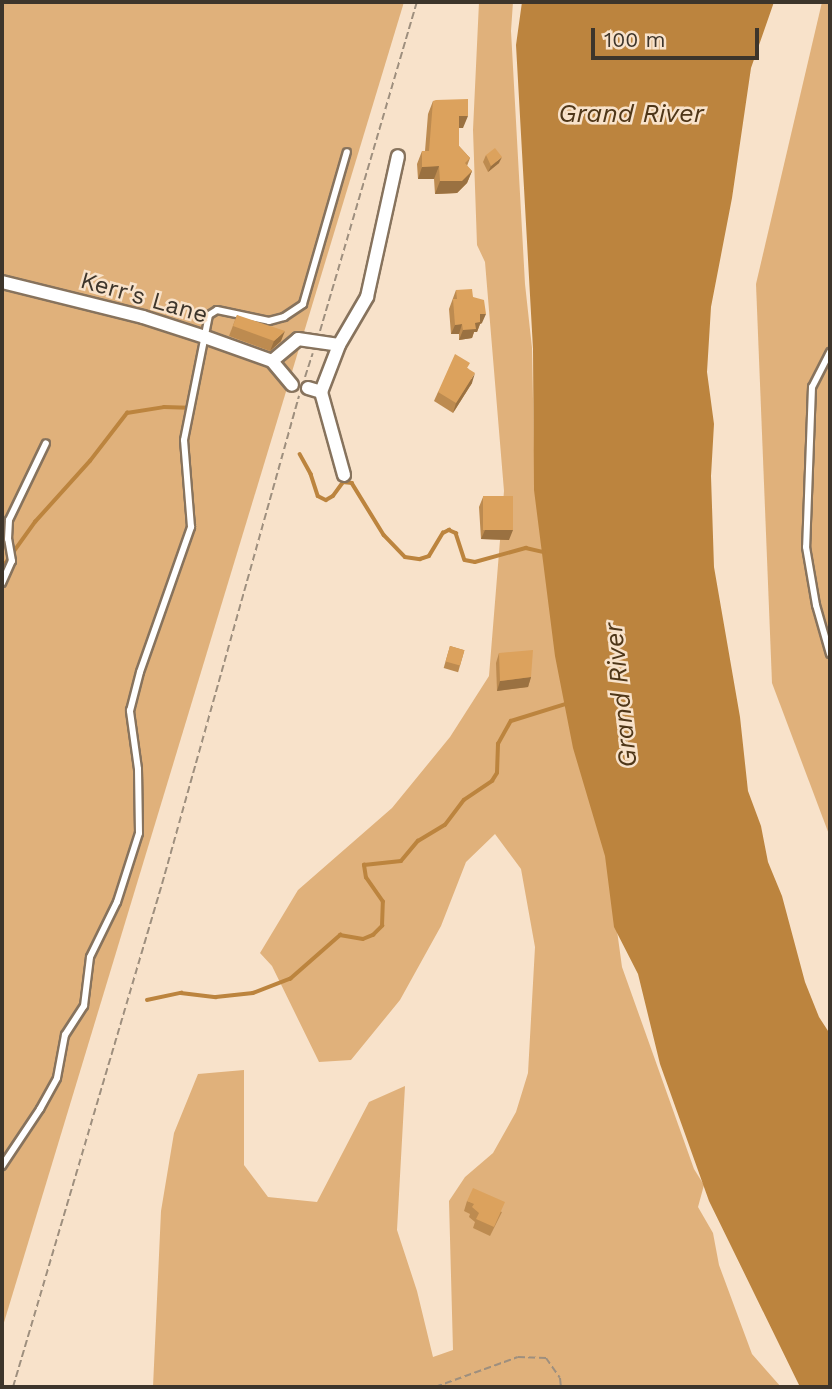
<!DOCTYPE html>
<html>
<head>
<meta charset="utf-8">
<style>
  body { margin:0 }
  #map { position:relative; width:832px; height:1389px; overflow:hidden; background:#f8e2ca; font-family:"Work Sans",sans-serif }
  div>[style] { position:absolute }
  .green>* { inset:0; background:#e0b17b }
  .water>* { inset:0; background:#bc843e }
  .stream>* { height:3.5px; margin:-1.75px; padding:0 1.75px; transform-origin:1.75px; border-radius:1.75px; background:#bc843e }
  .path>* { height:2px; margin-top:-1px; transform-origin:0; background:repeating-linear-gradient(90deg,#9e8f7e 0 7px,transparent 0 10.5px) }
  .roads { filter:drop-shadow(2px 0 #87735d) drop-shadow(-2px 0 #87735d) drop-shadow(0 2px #87735d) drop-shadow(0 -2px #87735d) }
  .lane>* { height:6px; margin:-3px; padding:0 3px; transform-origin:3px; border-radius:3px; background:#fff }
  .street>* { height:12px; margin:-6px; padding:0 6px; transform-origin:6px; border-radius:6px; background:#fff }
  .wall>* { inset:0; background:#bd8b50; transform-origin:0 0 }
  .shaded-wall>* { inset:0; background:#9a7141 }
  .building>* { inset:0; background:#dca25d; transform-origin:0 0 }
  span { translate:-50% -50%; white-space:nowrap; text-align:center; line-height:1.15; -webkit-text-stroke:5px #f8e2ca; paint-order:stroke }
  .street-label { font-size:24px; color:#3d352b }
  .water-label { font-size:26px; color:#4e3618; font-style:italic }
  .frame { position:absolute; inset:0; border:4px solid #3d352b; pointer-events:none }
  .scale { position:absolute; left:591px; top:28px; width:168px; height:32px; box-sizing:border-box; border:4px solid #3d352b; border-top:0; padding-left:9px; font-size:21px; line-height:24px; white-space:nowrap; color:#3d352b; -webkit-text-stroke:5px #f8e2ca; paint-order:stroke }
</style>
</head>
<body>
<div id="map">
  <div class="green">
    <i style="clip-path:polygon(2px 2px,404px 2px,2px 1329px)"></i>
    <i style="clip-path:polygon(479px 2px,513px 2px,511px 31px,525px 284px,532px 348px,534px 451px,568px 706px,605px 843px,622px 967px,694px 1169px,704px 1185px,698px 1207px,713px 1233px,719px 1265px,752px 1354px,781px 1387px,153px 1387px,161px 1211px,174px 1133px,198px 1074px,244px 1070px,244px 1165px,268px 1197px,317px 1202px,369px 1102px,405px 1086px,397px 1230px,417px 1291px,433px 1357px,453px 1350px,449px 1201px,465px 1177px,493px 1153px,516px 1112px,528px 1073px,535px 947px,521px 869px,495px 834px,466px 862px,441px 926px,400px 1000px,351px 1060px,319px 1062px,272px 966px,260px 953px,298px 890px,392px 808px,450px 737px,489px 676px,504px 491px,485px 262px,477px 245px,473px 130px)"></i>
    <i style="clip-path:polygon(822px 2px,830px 2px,830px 837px,772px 683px,756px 284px)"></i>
  </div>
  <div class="water">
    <i style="clip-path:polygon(522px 2px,774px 2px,751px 68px,732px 198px,711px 307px,707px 372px,714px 424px,711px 476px,714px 567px,740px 717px,748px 791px,761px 826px,768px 862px,782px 896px,805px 982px,819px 1017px,830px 1034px,830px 1387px,800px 1387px,709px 1201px,660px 1064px,638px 974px,614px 927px,605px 856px,573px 748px,555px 656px,534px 490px,533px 349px,516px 45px)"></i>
  </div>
  <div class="stream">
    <i style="left:300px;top:454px;width:23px;rotate:61deg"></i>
    <i style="left:311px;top:474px;width:23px;rotate:72deg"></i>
    <i style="left:318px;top:496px;width:9px;rotate:27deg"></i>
    <i style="left:326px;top:500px;width:8px;rotate:-30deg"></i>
    <i style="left:333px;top:496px;width:17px;rotate:-54deg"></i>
    <i style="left:343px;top:482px;width:9px;rotate:6deg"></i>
    <i style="left:352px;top:483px;width:61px;rotate:58.4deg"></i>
    <i style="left:384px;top:535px;width:30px;rotate:46deg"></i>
    <i style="left:405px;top:557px;width:15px;rotate:8deg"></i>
    <i style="left:420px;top:559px;width:9px;rotate:-18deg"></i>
    <i style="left:429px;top:556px;width:27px;rotate:-59deg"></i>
    <i style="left:443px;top:533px;width:7px;rotate:-27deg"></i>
    <i style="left:449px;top:530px;width:8px;rotate:23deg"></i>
    <i style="left:456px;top:533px;width:28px;rotate:72deg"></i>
    <i style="left:465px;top:560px;width:10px;rotate:11deg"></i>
    <i style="left:475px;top:562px;width:53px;rotate:-15.4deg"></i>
    <i style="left:526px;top:548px;width:18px;rotate:13deg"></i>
    <i style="left:2px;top:568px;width:57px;rotate:-54.3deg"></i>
    <i style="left:35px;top:522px;width:82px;rotate:-48deg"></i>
    <i style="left:90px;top:461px;width:61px;rotate:-52.4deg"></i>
    <i style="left:127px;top:413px;width:37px;rotate:-9deg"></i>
    <i style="left:164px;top:407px;width:24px;rotate:2deg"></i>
    <i style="left:147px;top:1000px;width:35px;rotate:-12deg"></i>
    <i style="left:181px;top:993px;width:35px;rotate:7deg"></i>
    <i style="left:216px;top:997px;width:37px;rotate:-6deg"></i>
    <i style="left:253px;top:993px;width:40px;rotate:-21deg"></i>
    <i style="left:290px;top:979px;width:67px;rotate:-41.3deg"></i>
    <i style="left:340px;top:935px;width:23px;rotate:10deg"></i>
    <i style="left:363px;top:939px;width:11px;rotate:-22deg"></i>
    <i style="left:373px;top:935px;width:13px;rotate:-45deg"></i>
    <i style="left:382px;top:926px;width:24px;rotate:-88deg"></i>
    <i style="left:383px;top:902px;width:29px;rotate:-125deg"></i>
    <i style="left:366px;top:878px;width:13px;rotate:-99deg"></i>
    <i style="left:364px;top:865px;width:37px;rotate:-6deg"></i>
    <i style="left:401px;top:861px;width:26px;rotate:-50deg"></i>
    <i style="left:418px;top:841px;width:31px;rotate:-31deg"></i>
    <i style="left:445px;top:825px;width:31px;rotate:-53deg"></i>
    <i style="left:464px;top:800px;width:34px;rotate:-34deg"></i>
    <i style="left:492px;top:781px;width:9px;rotate:-58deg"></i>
    <i style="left:497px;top:773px;width:29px;rotate:-88deg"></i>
    <i style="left:498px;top:744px;width:26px;rotate:-61deg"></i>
    <i style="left:511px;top:721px;width:58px;rotate:-17.2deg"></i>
  </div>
  <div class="path">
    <i style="left:320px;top:331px;width:343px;rotate:-73.6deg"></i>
    <i style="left:305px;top:377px;width:25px;rotate:-72deg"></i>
    <i style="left:13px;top:1387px;width:525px;rotate:-73.5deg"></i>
    <i style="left:162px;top:884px;width:507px;rotate:-74.32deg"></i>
    <i style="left:435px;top:1387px;width:88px;rotate:-19.9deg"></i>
    <i style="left:518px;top:1357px;width:28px;rotate:2deg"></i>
    <i style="left:546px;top:1358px;width:24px;rotate:55deg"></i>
    <i style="left:560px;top:1378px;width:9px;rotate:84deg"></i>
  </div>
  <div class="roads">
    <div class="lane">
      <i style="left:830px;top:352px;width:39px;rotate:117deg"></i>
      <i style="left:812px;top:387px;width:160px;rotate:92.1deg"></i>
      <i style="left:806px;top:547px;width:59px;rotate:80.2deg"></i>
      <i style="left:816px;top:605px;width:51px;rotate:74.1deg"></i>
      <i style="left:2px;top:583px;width:24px;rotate:-66deg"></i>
      <i style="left:12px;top:561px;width:22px;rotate:-100deg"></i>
      <i style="left:8px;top:539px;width:19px;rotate:-87deg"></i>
      <i style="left:9px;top:520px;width:85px;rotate:-64.3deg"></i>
      <i style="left:2px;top:1166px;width:69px;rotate:-56.3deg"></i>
      <i style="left:40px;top:1109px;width:35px;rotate:-61deg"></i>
      <i style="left:57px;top:1078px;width:44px;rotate:-79.5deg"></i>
      <i style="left:65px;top:1035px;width:35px;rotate:-57deg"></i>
      <i style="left:84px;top:1006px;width:49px;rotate:-83deg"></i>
      <i style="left:90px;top:957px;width:61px;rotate:-63.9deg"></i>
      <i style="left:117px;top:902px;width:72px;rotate:-72.3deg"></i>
      <i style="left:139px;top:833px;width:64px;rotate:-90.9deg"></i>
      <i style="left:138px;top:769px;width:59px;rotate:-97.9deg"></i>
      <i style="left:130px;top:711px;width:40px;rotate:-75.6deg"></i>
      <i style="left:140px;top:672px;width:154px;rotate:-70.6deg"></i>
      <i style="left:191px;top:527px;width:87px;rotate:-94.6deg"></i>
      <i style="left:184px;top:440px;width:127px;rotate:-78.7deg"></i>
      <i style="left:209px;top:315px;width:9px;rotate:-32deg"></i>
      <i style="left:217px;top:310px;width:53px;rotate:11.9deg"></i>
      <i style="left:269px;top:321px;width:16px;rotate:-15deg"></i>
      <i style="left:284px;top:317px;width:23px;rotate:-34deg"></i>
      <i style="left:303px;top:304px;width:158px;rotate:-73.9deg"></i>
    </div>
    <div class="street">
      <i style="left:2px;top:282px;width:145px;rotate:13.9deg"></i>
      <i style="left:143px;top:317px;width:65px;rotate:17.9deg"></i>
      <i style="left:205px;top:337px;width:71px;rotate:19.7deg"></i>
      <i style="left:272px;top:361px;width:31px;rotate:50deg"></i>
      <i style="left:272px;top:361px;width:34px;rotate:-40deg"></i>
      <i style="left:298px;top:339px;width:41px;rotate:8.3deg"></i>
      <i style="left:308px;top:388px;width:14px;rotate:17deg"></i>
      <i style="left:321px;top:392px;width:86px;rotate:74.5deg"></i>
      <i style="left:321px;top:392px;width:50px;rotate:-69deg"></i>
      <i style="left:339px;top:345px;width:56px;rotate:-59.7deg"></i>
      <i style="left:367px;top:297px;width:144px;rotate:-77.6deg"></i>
    </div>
  </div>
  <div class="wall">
    <i style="clip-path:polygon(433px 101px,463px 128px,459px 128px,459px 146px,470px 158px,467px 166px,472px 171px,467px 183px,457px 193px,435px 194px,434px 179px,418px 179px,417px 164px,422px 151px,425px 151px,428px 114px)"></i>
    <i style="clip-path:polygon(486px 155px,499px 163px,488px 172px,483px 162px)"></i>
    <i style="clip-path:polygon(456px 290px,473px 297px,482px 323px,480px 324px,477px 332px,474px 332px,472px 338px,459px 340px,459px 334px,451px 334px,449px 309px)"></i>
    <i style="clip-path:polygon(237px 315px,281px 341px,270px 351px,229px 336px)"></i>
    <i style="clip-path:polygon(468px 368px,472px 383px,453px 413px,434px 401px,438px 392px)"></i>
    <i style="clip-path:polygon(483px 497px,509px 540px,481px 539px,479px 507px)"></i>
    <i style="left:450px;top:646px;width:15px;height:23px;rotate:16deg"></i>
    <i style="clip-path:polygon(499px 653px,531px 677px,528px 687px,497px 691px,496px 663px)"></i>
    <i style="clip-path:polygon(467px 1201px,502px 1212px,490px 1236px,473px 1228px,475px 1222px,469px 1217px,470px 1214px,464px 1211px)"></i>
  </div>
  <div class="shaded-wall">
    <i style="clip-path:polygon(459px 116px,468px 116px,463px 128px,455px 128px)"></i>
    <i style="clip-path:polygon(502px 157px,499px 163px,488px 172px,491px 166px)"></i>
    <i style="clip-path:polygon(439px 166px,434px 179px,418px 179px,422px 167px)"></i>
    <i style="clip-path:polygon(472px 171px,467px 183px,457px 193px,435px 194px,440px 181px)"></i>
    <i style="clip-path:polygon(480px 314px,486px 314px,482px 323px,480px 324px,477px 332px,474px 332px,472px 338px,459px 340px,463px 330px)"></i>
    <i style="clip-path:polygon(462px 324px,459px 334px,451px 334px,455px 325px)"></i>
    <i style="clip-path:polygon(285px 331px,281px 341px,270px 351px,274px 341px)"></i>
    <i style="clip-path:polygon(475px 373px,472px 383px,453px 413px,456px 403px)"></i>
    <i style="clip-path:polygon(485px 530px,513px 530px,509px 540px,481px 539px)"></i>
    <i style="clip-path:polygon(531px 677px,528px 687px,497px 691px,500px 681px)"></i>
  </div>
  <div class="building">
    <i style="clip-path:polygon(468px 99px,468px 116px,459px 116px,459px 146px,470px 158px,465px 163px,472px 171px,462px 181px,440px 181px,439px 166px,422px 167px,422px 151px,429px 151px,433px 101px,436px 100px)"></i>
    <i style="clip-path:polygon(495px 148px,502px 157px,491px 166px,486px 155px)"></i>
    <i style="clip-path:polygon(472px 289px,473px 297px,484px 300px,486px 314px,480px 314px,480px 322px,475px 323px,476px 329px,463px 330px,462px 324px,455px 325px,453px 299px,457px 299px,456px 290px)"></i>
    <i style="clip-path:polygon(237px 315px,285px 331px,274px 341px,233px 326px)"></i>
    <i style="clip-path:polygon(455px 354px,470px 363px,467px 368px,475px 373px,456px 403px,438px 392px)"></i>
    <i style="left:513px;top:496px;width:34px;height:30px;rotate:90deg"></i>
    <i style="left:450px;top:646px;width:15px;height:16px;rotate:16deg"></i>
    <i style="clip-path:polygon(533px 650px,531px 677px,500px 681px,499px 653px)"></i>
    <i style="clip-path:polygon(473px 1188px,505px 1202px,494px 1227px,476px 1219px,479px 1213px,472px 1207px,474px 1204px,467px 1201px)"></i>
  </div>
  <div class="street-label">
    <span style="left:144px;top:298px;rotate:16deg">Kerr's Lane</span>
  </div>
  <div class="water-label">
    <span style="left:631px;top:114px">Grand River</span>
    <span style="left:621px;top:695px;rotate:-96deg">Grand River</span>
  </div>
  <div class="frame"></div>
  <div class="scale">100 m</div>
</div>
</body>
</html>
